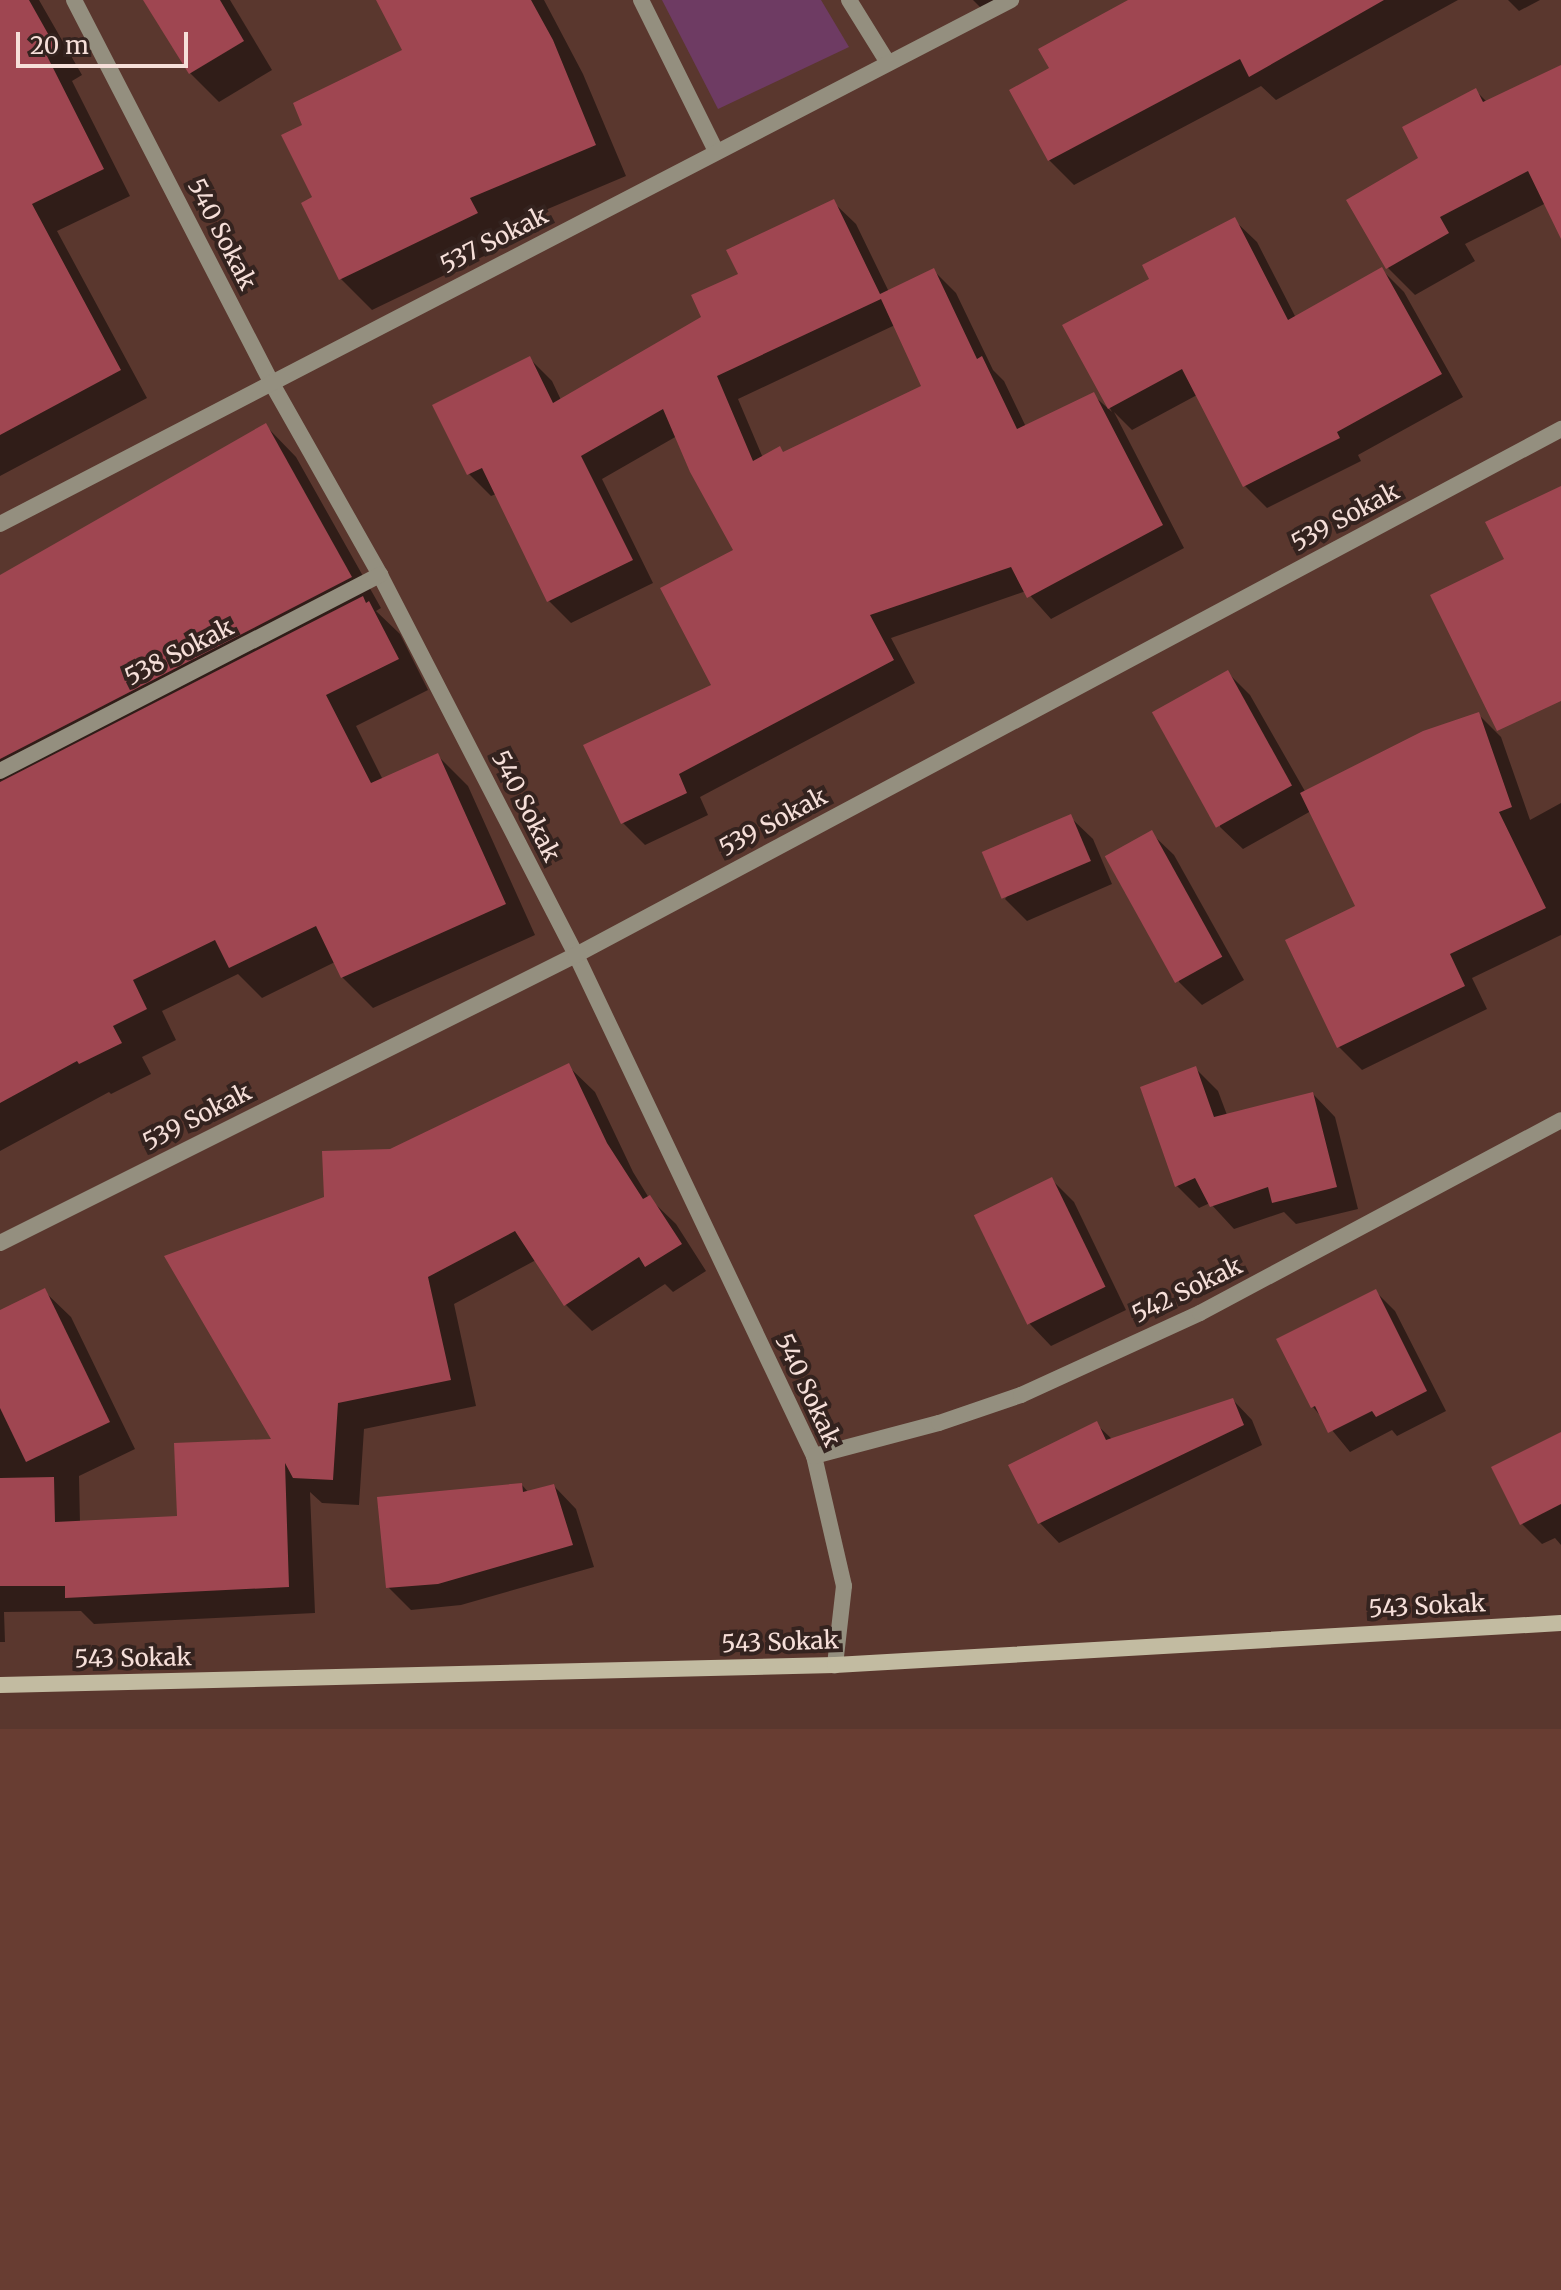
<!DOCTYPE html>
<html>
<head>
<meta charset="utf-8">
<style>
  body { margin:0 }
  #map { position:relative; width:1561px; height:2290px; overflow:hidden; background:#5a372e; font-family:Merriweather,serif }
  div>[style] { position:absolute }
  .built>* { inset:0; background:#683d32; transform-origin:0 0 }
  .green>* { inset:0; background:#6e3b63 }
  .shadow>* { inset:0; background:#0007 }
  .building>* { inset:0; background:#9f4651; transform-origin:0 0 }
  .street>* { height:16px; margin:-8px; padding:0 8px; transform-origin:8px; border-radius:8px; background:#948f7f }
  .secondary>* { height:16px; margin:-8px; padding:0 8px; transform-origin:8px; border-radius:8px; background:#c2bba1 }
  span { translate:-50% -50%; white-space:nowrap; text-align:center; line-height:1.15; -webkit-text-stroke:8px #34231f; paint-order:stroke }
  .street-label { font-size:24px; color:#f6dfd9 }
  .scale { position:absolute; left:16px; top:32px; width:172px; height:36px; box-sizing:border-box; border:4px solid #f6dfd9; border-top:0; padding-left:10px; font-size:24px; line-height:28px; white-space:nowrap; color:#f6dfd9; -webkit-text-stroke:6px #34231f; paint-order:stroke }
</style>
</head>
<body>
<div id="map">
  <div class="built">
    <i style="left:1561px;top:1729px;width:561px;height:1562px;rotate:90deg"></i>
  </div>
  <div class="green">
    <i style="clip-path:polygon(662px 0,821px 0,849px 47px,718px 109px)"></i>
  </div>
  <div class="shadow">
    <i style="clip-path:polygon(0 0,39px 0,82px 75px,72px 81px,130px 196px,57px 231px,147px 398px,0 476px)"></i>
    <i style="clip-path:polygon(146px 0,230px 0,272px 70px,219px 102px,190px 73px)"></i>
    <i style="clip-path:polygon(378px 0,544px 0,583px 74px,626px 176px,500px 229px,507px 245px,372px 310px,341px 279px,315px 198px,305px 126px,405px 51px)"></i>
    <i style="clip-path:polygon(973px 0,1002px 0,983px 10px)"></i>
    <i style="clip-path:polygon(1131px 0,1458px 0,1276px 100px,1261px 86px,1074px 185px,1049px 160px,1052px 69px)"></i>
    <i style="clip-path:polygon(1508px 0,1540px 0,1519px 11px)"></i>
    <i style="clip-path:polygon(1561px 67px,1561px 215px,1548px 202px,1465px 244px,1475px 261px,1415px 295px,1388px 268px,1349px 200px,1420px 158px,1476px 91px,1487px 102px)"></i>
    <i style="clip-path:polygon(evenodd,833px 202px,856px 224px,889px 292px,934px 271px,956px 293px,993px 370px,1004px 381px,1026px 427px,1093px 395px,1112px 412px,1065px 326px,1152px 280px,1234px 220px,1257px 242px,1296px 318px,1382px 270px,1404px 292px,1463px 397px,1358px 455px,1361px 461px,1267px 508px,1245px 486px,1197px 395px,1132px 430px,1114px 412px,1184px 548px,1051px 619px,1026px 591px,891px 638px,915px 683px,700px 797px,708px 815px,645px 845px,623px 823px,714px 686px,736px 551px,677px 436px,602px 479px,653px 583px,571px 623px,549px 601px,496px 494px,491px 496px,469px 474px,530px 359px,552px 381px,561px 400px,704px 318px,741px 275px,833px 202px,895px 325px,924px 386px,784px 454px,763px 458px,738px 399px,895px 325px)"></i>
    <i style="clip-path:polygon(266px 426px,296px 457px,381px 608px,376px 611px,400px 634px,428px 690px,356px 726px,383px 780px,437px 755px,468px 786px,535px 935px,373px 1008px,342px 977px,335px 962px,262px 998px,238px 974px,162px 1011px,176px 1040px,142px 1057px,151px 1074px,111px 1094px,109px 1092px,0 1151px,0 577px)"></i>
    <i style="clip-path:polygon(1227px 672px,1250px 695px,1306px 793px,1478px 714px,1501px 737px,1530px 820px,1561px 803px,1561px 935px,1472px 978px,1487px 1009px,1362px 1070px,1339px 1047px,1357px 907px,1311px 811px,1243px 849px,1220px 827px)"></i>
    <i style="clip-path:polygon(1070px 817px,1093px 839px,1112px 884px,1027px 921px,1005px 899px)"></i>
    <i style="clip-path:polygon(1151px 833px,1174px 855px,1244px 980px,1202px 1005px,1179px 982px)"></i>
    <i style="clip-path:polygon(568px 1066px,595px 1092px,633px 1172px,649px 1198px,676px 1224px,706px 1271px,673px 1292px,665px 1284px,592px 1331px,566px 1305px,536px 1260px,454px 1304px,476px 1406px,364px 1429px,359px 1505px,322px 1503px,310px 1492px,315px 1613px,94px 1624px,81px 1611px,4px 1612px,5px 1642px,0 1642px,0 1312px,44px 1291px,71px 1317px,135px 1449px,79px 1476px,80px 1523px,179px 1518px,274px 1441px,326px 1198px,390px 1151px)"></i>
    <i style="clip-path:polygon(1196px 1069px,1218px 1091px,1227px 1115px,1313px 1094px,1335px 1117px,1358px 1209px,1296px 1224px,1284px 1212px,1234px 1229px,1210px 1203px,1199px 1208px,1176px 1185px)"></i>
    <i style="clip-path:polygon(1052px 1180px,1074px 1202px,1126px 1310px,1051px 1346px,1029px 1323px)"></i>
    <i style="clip-path:polygon(1375px 1291px,1395px 1311px,1446px 1411px,1397px 1436px,1392px 1430px,1350px 1452px,1313px 1407px,1279px 1340px)"></i>
    <i style="clip-path:polygon(1233px 1400px,1252px 1420px,1262px 1445px,1059px 1543px,1040px 1523px,1096px 1424px,1113px 1440px)"></i>
    <i style="clip-path:polygon(1561px 1434px,1561px 1545px,1555px 1538px,1542px 1544px,1522px 1524px)"></i>
    <i style="clip-path:polygon(522px 1485px,529px 1493px,554px 1486px,576px 1509px,594px 1567px,461px 1605px,411px 1610px,388px 1587px)"></i>
  </div>
  <div class="building">
    <i style="clip-path:polygon(0 0,29px 0,56px 48px,46px 54px,104px 169px,32px 204px,121px 370px,0 435px)"></i>
    <i style="clip-path:polygon(143px 0,220px 0,244px 41px,189px 74px)"></i>
    <i style="clip-path:polygon(376px 0,531px 0,553px 40px,596px 145px,470px 198px,478px 213px,339px 280px,301px 203px,312px 197px,281px 135px,302px 125px,293px 103px,402px 50px)"></i>
    <i style="clip-path:polygon(1128px 0,1384px 0,1249px 77px,1240px 59px,1048px 161px,1009px 90px,1049px 68px,1038px 49px)"></i>
    <i style="clip-path:polygon(1561px 65px,1561px 239px,1528px 171px,1440px 217px,1449px 233px,1386px 269px,1346px 200px,1418px 158px,1402px 127px,1476px 88px,1483px 102px)"></i>
    <i style="clip-path:polygon(evenodd,834px 199px,880px 294px,934px 268px,977px 359px,982px 356px,1017px 429px,1094px 392px,1163px 525px,1027px 598px,1011px 567px,870px 615px,894px 660px,679px 774px,687px 793px,621px 824px,583px 745px,711px 685px,660px 588px,733px 550px,690px 472px,663px 409px,581px 456px,633px 560px,547px 602px,482px 468px,467px 475px,432px 405px,530px 356px,553px 403px,701px 317px,691px 295px,738px 274px,726px 250px,834px 199px,881px 299px,921px 386px,783px 452px,780px 446px,753px 461px,717px 376px,881px 299px)"></i>
    <i style="clip-path:polygon(1235px 217px,1288px 320px,1382px 267px,1442px 374px,1337px 432px,1340px 438px,1243px 487px,1182px 369px,1108px 409px,1062px 325px,1149px 279px,1142px 265px)"></i>
    <i style="clip-path:polygon(266px 423px,352px 577px,0 759px,0 575px)"></i>
    <i style="clip-path:polygon(1561px 486px,1561px 701px,1497px 731px,1430px 595px,1504px 559px,1485px 522px)"></i>
    <i style="clip-path:polygon(363px 596px,366px 603px,369px 601px,399px 659px,326px 695px,371px 783px,438px 753px,506px 904px,341px 978px,316px 926px,229px 968px,215px 940px,133px 980px,147px 1009px,113px 1026px,122px 1043px,79px 1064px,77px 1061px,0 1103px,0 782px)"></i>
    <i style="left:1228px;top:670px;width:132px;height:87px;rotate:61deg"></i>
    <i style="clip-path:polygon(1479px 712px,1512px 807px,1499px 812px,1546px 908px,1450px 954px,1465px 986px,1337px 1048px,1285px 940px,1355px 906px,1300px 793px,1423px 731px)"></i>
    <i style="left:1071px;top:814px;width:51px;height:97px;rotate:67deg"></i>
    <i style="left:1152px;top:830px;width:145px;height:54px;rotate:61deg"></i>
    <i style="clip-path:polygon(569px 1063px,607px 1143px,643px 1199px,650px 1195px,682px 1244px,645px 1267px,639px 1257px,564px 1306px,515px 1231px,428px 1277px,451px 1380px,338px 1403px,333px 1480px,293px 1478px,285px 1463px,289px 1587px,65px 1598px,65px 1586px,0 1586px,0 1478px,54px 1477px,55px 1522px,177px 1516px,174px 1443px,271px 1439px,164px 1256px,324px 1197px,322px 1151px,390px 1149px)"></i>
    <i style="clip-path:polygon(1196px 1066px,1214px 1117px,1313px 1092px,1337px 1187px,1272px 1203px,1268px 1187px,1210px 1207px,1195px 1178px,1175px 1187px,1140px 1087px)"></i>
    <i style="left:1052px;top:1177px;width:122px;height:87px;rotate:64deg"></i>
    <i style="clip-path:polygon(45px 1288px,110px 1422px,26px 1462px,0 1408px,0 1310px)"></i>
    <i style="clip-path:polygon(1376px 1289px,1427px 1391px,1376px 1417px,1372px 1411px,1328px 1433px,1315px 1406px,1311px 1408px,1276px 1339px)"></i>
    <i style="clip-path:polygon(1233px 1398px,1244px 1425px,1038px 1524px,1008px 1465px,1097px 1421px,1106px 1440px)"></i>
    <i style="clip-path:polygon(1561px 1432px,1561px 1504px,1520px 1525px,1491px 1467px)"></i>
    <i style="clip-path:polygon(522px 1483px,523px 1492px,554px 1484px,573px 1545px,438px 1584px,386px 1588px,377px 1497px)"></i>
  </div>
  <div class="street">
    <i style="left:74px;top:0;width:430px;rotate:62.7deg"></i>
    <i style="left:271px;top:382px;width:222px;rotate:60.5deg"></i>
    <i style="left:380px;top:575px;width:428px;rotate:62.7deg"></i>
    <i style="left:576px;top:955px;width:555px;rotate:64.59deg"></i>
    <i style="left:814px;top:1456px;width:133px;rotate:77deg"></i>
    <i style="left:844px;top:1586px;width:80px;rotate:96.5deg"></i>
    <i style="left:641px;top:0;width:169px;rotate:63.6deg"></i>
    <i style="left:849px;top:0;width:74px;rotate:58.2deg"></i>
    <i style="left:0;top:524px;width:1139px;rotate:-27.4deg"></i>
    <i style="left:0;top:771px;width:428px;rotate:-27.3deg"></i>
    <i style="left:0;top:1243px;width:644px;rotate:-26.57deg"></i>
    <i style="left:576px;top:955px;width:1117px;rotate:-28.1deg"></i>
    <i style="left:814px;top:1456px;width:129px;rotate:-14.8deg"></i>
    <i style="left:939px;top:1423px;width:87px;rotate:-18.9deg"></i>
    <i style="left:1021px;top:1395px;width:197px;rotate:-24.6deg"></i>
    <i style="left:1200px;top:1313px;width:409px;rotate:-28.1deg"></i>
  </div>
  <div class="secondary">
    <i style="left:0;top:1685px;width:835px;rotate:-1.37deg"></i>
    <i style="left:835px;top:1665px;width:727px;rotate:-3.31deg"></i>
  </div>
  <div class="street-label">
    <span style="left:222px;top:234px;rotate:63deg">540 Sokak</span>
    <span style="left:494px;top:240px;rotate:-27deg">537 Sokak</span>
    <span style="left:1345px;top:517px;rotate:-28deg">539 Sokak</span>
    <span style="left:179px;top:652px;rotate:-27deg">538 Sokak</span>
    <span style="left:526px;top:806px;rotate:63deg">540 Sokak</span>
    <span style="left:773px;top:822px;rotate:-28deg">539 Sokak</span>
    <span style="left:197px;top:1117px;rotate:-27deg">539 Sokak</span>
    <span style="left:1187px;top:1290px;rotate:-26deg">542 Sokak</span>
    <span style="left:808px;top:1390px;rotate:65deg">540 Sokak</span>
    <span style="left:1427px;top:1606px;rotate:-3deg">543 Sokak</span>
    <span style="left:780px;top:1642px;rotate:-2deg">543 Sokak</span>
    <span style="left:133px;top:1658px;rotate:-1deg">543 Sokak</span>
  </div>
  <div class="scale">20 m</div>
</div>
</body>
</html>
